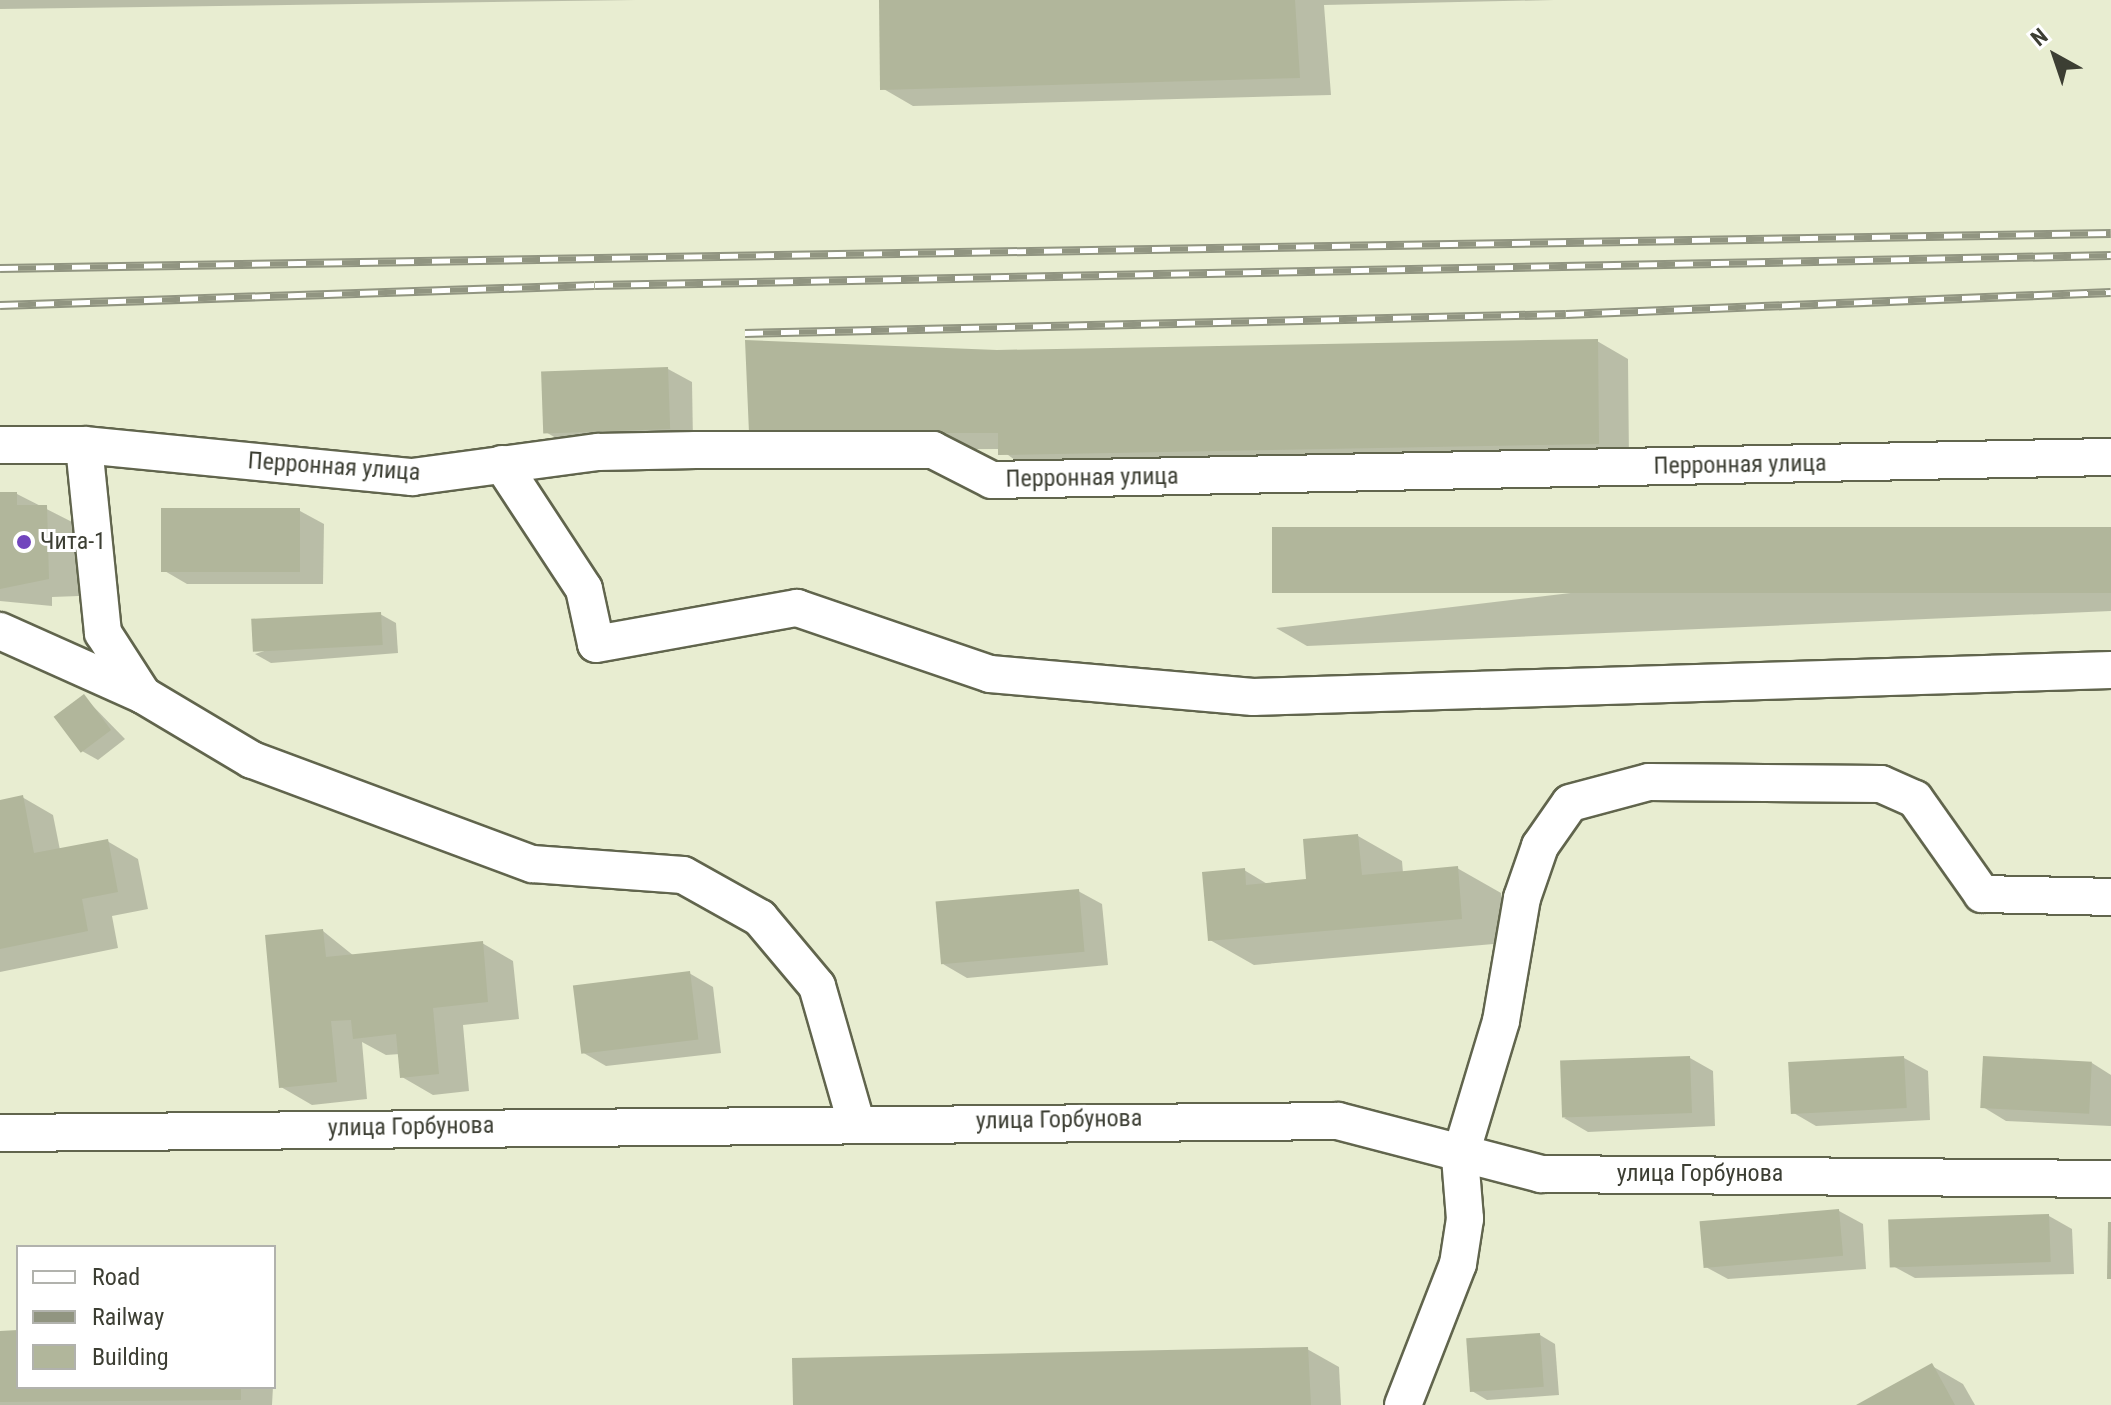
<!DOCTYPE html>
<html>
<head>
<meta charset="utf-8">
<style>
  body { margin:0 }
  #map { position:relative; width:2111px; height:1405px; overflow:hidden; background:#e8edd1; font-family:"Roboto Condensed",sans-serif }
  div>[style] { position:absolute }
  .shadow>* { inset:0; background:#0003 }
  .building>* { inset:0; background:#b1b69b; transform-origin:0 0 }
  .roads { filter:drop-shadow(2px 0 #61654d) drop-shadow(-2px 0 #61654d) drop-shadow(0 2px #61654d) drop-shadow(0 -2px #61654d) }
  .minor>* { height:36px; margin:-18px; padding:0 18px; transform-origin:18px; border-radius:18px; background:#fff }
  .rail>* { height:9px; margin-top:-4.5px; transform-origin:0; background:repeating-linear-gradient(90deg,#fff 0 18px,#919581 0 36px); box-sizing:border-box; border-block:2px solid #919581 }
  .dots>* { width:22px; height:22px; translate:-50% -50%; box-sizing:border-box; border:4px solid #fff; border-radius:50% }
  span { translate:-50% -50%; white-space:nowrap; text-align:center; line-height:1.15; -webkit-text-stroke:6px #fff; paint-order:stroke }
  .street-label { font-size:24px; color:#3c3e33 }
  .poi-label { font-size:24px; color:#3c3e33 }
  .left { translate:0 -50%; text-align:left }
  .legend { position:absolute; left:16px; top:1245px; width:260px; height:144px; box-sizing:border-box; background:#fff; border:2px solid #b1b2ad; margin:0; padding:10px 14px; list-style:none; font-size:24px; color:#3c3e33 }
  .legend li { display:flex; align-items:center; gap:16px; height:40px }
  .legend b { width:40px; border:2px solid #b1b2ad }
  .north { position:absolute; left:2015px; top:16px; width:80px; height:80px; -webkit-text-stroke:6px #fff; paint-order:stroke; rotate:320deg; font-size:22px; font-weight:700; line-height:32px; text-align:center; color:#3c3e33 }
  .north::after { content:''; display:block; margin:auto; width:28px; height:36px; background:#3c3e33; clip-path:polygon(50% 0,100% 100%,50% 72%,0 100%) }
</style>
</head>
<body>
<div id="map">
  <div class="shadow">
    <i style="clip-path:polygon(0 0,636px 0,0 9px)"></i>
    <i style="clip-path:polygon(881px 0,1554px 0,1324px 5px,1331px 95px,913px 106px,882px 88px)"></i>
    <i style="clip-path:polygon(1597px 341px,1628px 359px,1629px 461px,1031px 472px,1000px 449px,782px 450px,997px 352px)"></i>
    <i style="clip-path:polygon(668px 369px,692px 382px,693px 442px,568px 445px,544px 431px)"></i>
    <i style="clip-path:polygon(0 494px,17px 494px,78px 525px,79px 596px,52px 597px,52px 606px,0 601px)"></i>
    <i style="clip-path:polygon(300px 511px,324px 524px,323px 584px,187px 584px,163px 570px)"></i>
    <i style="clip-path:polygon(2111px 529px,2111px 611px,1307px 646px,1276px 628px)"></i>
    <i style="clip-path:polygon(380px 614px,396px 623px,398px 653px,271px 663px,255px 654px)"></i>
    <i style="clip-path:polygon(84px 697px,125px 739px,98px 760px,82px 751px)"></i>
    <i style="clip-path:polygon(22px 797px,53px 815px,60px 850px,107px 841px,138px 859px,148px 909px,112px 916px,118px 948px,0 972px,0 802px)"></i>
    <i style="clip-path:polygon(1358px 836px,1402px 861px,1403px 873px,1457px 868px,1501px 893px,1505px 943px,1254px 965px,1210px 940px,1244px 870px,1269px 885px,1308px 881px)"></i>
    <i style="clip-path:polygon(1078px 891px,1102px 904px,1108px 965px,967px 978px,943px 964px)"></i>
    <i style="clip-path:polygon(323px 931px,354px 956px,482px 943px,513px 961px,519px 1019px,463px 1025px,469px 1091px,433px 1095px,402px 1077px,400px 1054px,386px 1055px,362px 1042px,367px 1099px,312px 1105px,281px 1087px)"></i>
    <i style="clip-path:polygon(689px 973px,713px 987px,721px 1053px,606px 1066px,582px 1052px)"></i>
    <i style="clip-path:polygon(1690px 1058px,1713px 1071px,1715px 1126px,1588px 1132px,1564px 1118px)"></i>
    <i style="clip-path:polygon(1904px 1058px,1928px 1071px,1930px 1120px,1816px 1126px,1792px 1112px)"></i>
    <i style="clip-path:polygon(2092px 1063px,2111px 1075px,2111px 1126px,2006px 1121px,1983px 1107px)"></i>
    <i style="clip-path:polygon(1839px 1211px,1863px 1224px,1866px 1269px,1728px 1279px,1704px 1266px)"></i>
    <i style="clip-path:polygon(2049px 1216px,2072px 1229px,2074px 1274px,1915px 1278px,1891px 1265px)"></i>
    <i style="clip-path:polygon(18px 1332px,18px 1387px,273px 1387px,272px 1405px,0 1405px,0 1333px)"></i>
    <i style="clip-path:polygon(1540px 1335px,1555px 1344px,1559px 1395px,1487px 1400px,1472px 1391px)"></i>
    <i style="clip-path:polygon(1307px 1349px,1339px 1367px,1341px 1405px,795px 1405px)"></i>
    <i style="clip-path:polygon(1932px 1366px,1963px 1384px,1975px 1405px,1860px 1405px)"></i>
  </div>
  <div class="building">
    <i style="clip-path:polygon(879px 0,1295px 0,1300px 78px,880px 90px)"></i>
    <i style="clip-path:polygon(1598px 339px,1599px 444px,998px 455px,998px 433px,749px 433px,745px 340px,997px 350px)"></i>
    <i style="left:668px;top:367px;width:62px;height:127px;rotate:88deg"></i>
    <i style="clip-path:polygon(0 492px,17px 492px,17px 505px,47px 505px,49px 579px,0 589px)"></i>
    <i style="left:161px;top:508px;width:139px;height:64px"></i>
    <i style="left:2111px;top:527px;width:66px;height:839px;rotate:90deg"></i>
    <i style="left:381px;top:612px;width:33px;height:130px;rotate:87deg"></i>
    <i style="left:84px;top:694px;width:45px;height:38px;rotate:53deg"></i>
    <i style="clip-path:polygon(23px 795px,34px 853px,108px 839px,118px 892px,82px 899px,88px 931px,0 949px,0 800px)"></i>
    <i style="clip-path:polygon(1358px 834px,1362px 875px,1458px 866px,1462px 919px,1208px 941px,1202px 872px,1245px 868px,1246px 885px,1306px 879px,1303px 839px)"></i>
    <i style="left:1079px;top:889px;width:63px;height:144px;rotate:85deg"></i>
    <i style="clip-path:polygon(323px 929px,326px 957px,483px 941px,488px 1002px,433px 1008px,439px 1074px,400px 1078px,396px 1034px,353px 1039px,351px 1020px,331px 1021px,337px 1082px,279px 1088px,265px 935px)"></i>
    <i style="left:690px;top:971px;width:69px;height:118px;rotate:83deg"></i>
    <i style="left:1690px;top:1056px;width:57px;height:130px;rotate:88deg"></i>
    <i style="left:1904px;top:1056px;width:52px;height:116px;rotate:87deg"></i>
    <i style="left:1983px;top:1056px;width:109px;height:52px;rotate:3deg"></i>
    <i style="left:1839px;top:1209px;width:47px;height:140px;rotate:85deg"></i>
    <i style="left:2049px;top:1214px;width:48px;height:161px;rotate:88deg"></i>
    <i style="clip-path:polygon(2108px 1222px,2111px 1222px,2111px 1279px,2107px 1279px)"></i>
    <i style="clip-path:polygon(18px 1330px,18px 1387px,241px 1387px,241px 1400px,0 1402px,0 1331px)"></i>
    <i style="left:1540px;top:1333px;width:54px;height:74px;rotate:86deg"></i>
    <i style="clip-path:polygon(1308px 1347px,1311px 1405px,793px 1405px,792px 1358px)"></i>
    <i style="clip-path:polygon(1932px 1363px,1955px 1405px,1856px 1405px)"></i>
  </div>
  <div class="roads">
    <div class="minor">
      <i style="left:0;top:445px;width:84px"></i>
      <i style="left:502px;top:464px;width:149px;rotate:56.7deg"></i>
      <i style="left:584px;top:589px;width:56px;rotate:77.7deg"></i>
      <i style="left:596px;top:644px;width:204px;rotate:-10.2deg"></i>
      <i style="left:797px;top:608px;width:204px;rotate:18.9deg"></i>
      <i style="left:990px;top:674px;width:264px;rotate:5deg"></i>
      <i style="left:1253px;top:697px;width:858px;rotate:-1.8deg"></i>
      <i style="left:0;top:631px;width:157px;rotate:24.1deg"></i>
      <i style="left:856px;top:1122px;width:141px;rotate:-106deg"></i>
      <i style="left:817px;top:986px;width:89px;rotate:-130deg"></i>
      <i style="left:760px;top:918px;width:88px;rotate:-150.8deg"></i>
      <i style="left:683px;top:875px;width:151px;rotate:-175.8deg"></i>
      <i style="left:532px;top:864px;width:299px;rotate:-159.6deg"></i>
      <i style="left:252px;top:760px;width:127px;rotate:-149.2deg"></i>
      <i style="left:143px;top:695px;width:74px;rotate:-122.8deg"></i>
      <i style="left:103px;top:633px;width:189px;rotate:-95.8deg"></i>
      <i style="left:84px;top:445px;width:330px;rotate:5.6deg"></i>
      <i style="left:412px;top:477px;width:188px;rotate:-7.7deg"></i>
      <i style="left:598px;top:452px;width:98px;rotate:-1.2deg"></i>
      <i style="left:696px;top:450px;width:237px"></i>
      <i style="left:933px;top:450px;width:66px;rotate:27deg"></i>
      <i style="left:992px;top:480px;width:1119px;rotate:-1.18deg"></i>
      <i style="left:0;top:1133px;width:1338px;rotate:-0.51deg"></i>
      <i style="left:1338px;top:1121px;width:210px;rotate:14.6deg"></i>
      <i style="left:1541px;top:1174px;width:570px;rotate:0.5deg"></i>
      <i style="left:1403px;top:1405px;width:151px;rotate:-68.7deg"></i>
      <i style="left:1458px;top:1264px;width:46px;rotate:-81.2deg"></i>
      <i style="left:1465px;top:1219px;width:62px;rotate:-94.6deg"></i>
      <i style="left:1460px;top:1157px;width:142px;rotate:-73.2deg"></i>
      <i style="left:1501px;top:1021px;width:125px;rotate:-80.3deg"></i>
      <i style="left:1522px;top:898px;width:55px;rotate:-70.9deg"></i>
      <i style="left:1540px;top:846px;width:52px;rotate:-55.1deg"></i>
      <i style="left:1570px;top:803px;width:82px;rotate:-14.9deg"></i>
      <i style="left:1649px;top:782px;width:232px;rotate:0.5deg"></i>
      <i style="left:1881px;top:784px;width:37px;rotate:24deg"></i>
      <i style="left:1915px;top:799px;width:116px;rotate:54.8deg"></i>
      <i style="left:1982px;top:894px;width:129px;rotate:1.3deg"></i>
    </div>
  </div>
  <div class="rail">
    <i style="left:0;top:268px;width:2111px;rotate:-0.95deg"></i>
    <i style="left:0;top:305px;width:595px;rotate:-1.93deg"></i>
    <i style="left:595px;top:285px;width:1516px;rotate:-1.13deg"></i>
    <i style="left:745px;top:333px;width:821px;rotate:-1.33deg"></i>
    <i style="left:1566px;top:314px;width:545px;rotate:-2.31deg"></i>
  </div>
  <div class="dots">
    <i style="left:24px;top:542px;background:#7145bd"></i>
  </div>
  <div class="street-label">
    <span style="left:1740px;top:465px;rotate:-1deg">Перронная улица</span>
    <span style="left:334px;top:467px;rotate:4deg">Перронная улица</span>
    <span style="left:1092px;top:478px;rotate:-1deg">Перронная улица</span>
    <span style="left:1059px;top:1120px;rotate:-1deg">улица Горбунова</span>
    <span style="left:411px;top:1127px;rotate:-1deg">улица Горбунова</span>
    <span style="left:1700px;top:1174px">улица Горбунова</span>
  </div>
  <div class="poi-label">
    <span class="left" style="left:40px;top:542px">Чита-1</span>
  </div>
  <ul class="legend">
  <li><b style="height:10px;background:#fff"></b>Road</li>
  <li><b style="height:10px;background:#919581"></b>Railway</li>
  <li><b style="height:22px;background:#b1b69b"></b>Building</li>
  </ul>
  <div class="north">N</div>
</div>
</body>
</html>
